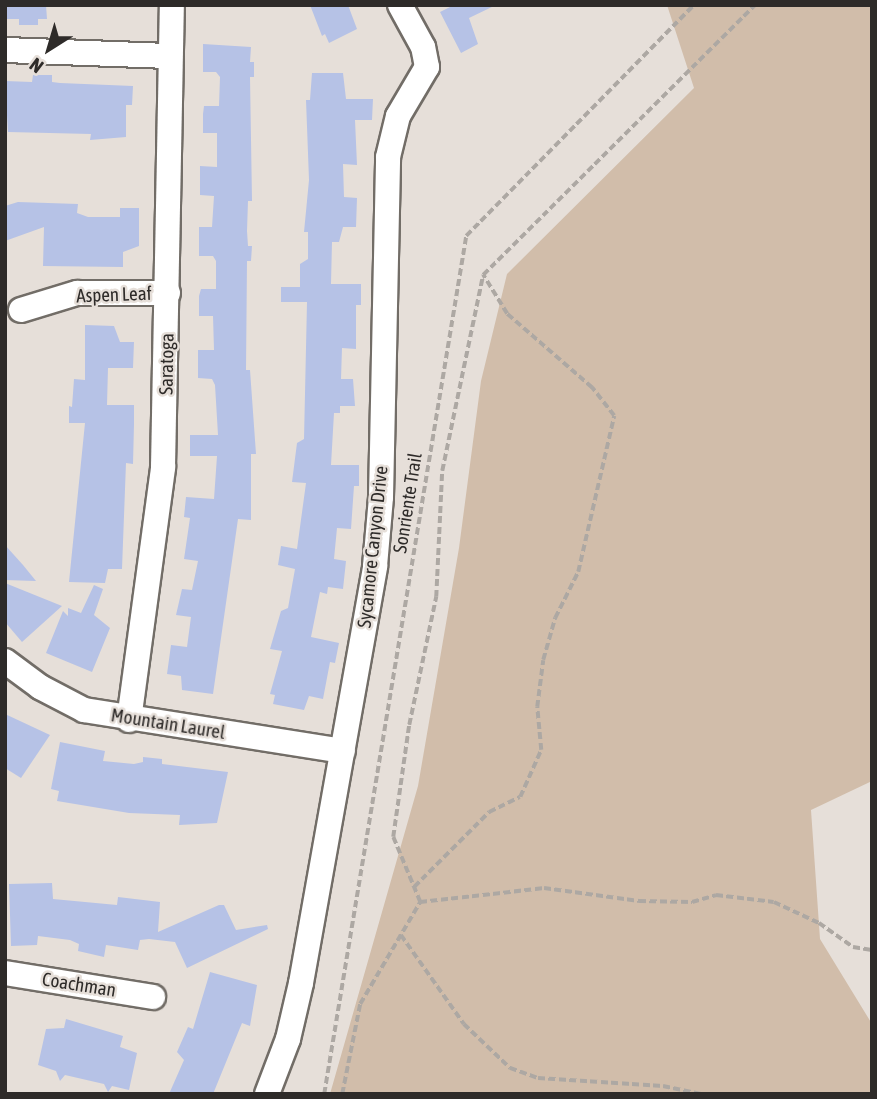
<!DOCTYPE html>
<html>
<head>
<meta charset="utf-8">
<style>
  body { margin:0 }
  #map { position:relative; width:877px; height:1099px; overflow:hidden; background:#e6dfd9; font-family:"Asap Condensed",sans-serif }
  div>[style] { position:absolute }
  .green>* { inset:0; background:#d1bdaa }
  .building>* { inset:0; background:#b6c2e6 }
  .path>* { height:3.5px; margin-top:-1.75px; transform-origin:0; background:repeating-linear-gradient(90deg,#ada8a3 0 7px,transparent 0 10.5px) }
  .roads { filter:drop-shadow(2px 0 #726d67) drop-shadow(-2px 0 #726d67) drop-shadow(0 2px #726d67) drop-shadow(0 -2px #726d67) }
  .minor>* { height:24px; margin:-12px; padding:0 12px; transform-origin:12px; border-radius:12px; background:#fff }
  span { translate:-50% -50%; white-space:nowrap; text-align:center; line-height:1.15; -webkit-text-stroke:5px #e6dfd9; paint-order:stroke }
  .street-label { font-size:19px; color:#2e2b29 }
  .frame { position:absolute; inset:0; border:7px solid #2e2b29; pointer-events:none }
  .north { position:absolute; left:14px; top:14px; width:70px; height:70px; -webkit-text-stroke:5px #e6dfd9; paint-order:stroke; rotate:217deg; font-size:19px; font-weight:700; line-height:28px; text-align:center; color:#2e2b29 }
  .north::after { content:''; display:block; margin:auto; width:24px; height:32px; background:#2e2b29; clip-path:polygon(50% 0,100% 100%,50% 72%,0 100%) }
</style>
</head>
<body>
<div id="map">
  <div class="green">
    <i style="clip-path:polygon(667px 5px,872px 5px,872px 781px,811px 810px,820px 939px,872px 1024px,872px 1094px,330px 1094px,418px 786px,459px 548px,481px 381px,507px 274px,694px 88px)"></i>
  </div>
  <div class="building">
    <i style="clip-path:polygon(5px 5px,46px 5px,47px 19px,38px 19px,38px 25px,19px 25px,19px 19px,5px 19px)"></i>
    <i style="clip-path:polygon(310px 5px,348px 5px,357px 29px,329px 43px,325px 34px,322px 36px)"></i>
    <i style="clip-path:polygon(454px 5px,496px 5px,469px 18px,478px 44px,461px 53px,440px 12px)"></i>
    <i style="clip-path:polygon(203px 44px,251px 47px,250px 62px,254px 62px,254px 77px,250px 77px,252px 201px,248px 201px,247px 231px,248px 246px,252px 246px,251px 261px,247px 261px,246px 370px,250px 370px,256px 454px,251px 454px,251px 520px,238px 519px,213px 694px,182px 690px,181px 676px,167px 674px,171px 645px,187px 647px,191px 617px,176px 615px,182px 589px,192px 590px,198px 561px,184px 559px,190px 518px,184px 517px,186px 497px,214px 499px,217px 456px,190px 456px,190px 435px,218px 435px,215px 385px,212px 379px,198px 378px,198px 350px,214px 350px,213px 316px,199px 316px,199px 296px,201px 289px,216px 289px,216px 261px,213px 256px,199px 256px,199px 227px,212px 227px,214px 196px,200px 195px,200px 166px,217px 167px,217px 133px,203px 133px,203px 114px,204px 106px,219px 106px,220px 77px,216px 72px,203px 72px)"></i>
    <i style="clip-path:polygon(312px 73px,343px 73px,346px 99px,373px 99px,372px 120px,355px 120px,357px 165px,343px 164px,344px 197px,357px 198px,356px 227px,343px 227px,339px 242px,332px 242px,331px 284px,361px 284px,361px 305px,356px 305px,356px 349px,342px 348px,341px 379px,353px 379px,355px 406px,340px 406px,340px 413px,334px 413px,331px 465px,359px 465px,359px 486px,354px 486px,351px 529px,337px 528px,334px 559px,346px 561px,343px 589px,328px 587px,327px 594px,320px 592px,311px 637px,339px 643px,335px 663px,330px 662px,323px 699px,309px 696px,304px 710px,273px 704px,275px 695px,270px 694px,282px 651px,270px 649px,281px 611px,288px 608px,295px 569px,278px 565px,281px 546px,297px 549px,306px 483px,292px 482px,297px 443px,304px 439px,307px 302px,281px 302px,281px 287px,300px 287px,300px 264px,308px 259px,308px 232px,304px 232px,309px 180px,306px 100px,310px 100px)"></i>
    <i style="clip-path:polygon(33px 75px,52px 75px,52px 82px,60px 83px,133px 86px,132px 105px,126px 105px,126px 137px,90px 140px,91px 134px,8px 132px,5px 81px,32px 82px)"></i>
    <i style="clip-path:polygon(18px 202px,78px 204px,77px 213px,88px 217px,120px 217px,120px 208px,139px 208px,139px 246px,123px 252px,123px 267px,43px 266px,44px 227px,5px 241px,5px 206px)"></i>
    <i style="clip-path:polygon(85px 325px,114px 326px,120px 342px,134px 342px,133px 368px,108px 368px,107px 405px,134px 405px,134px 424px,133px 464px,126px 463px,122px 569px,108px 569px,105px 583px,69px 582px,85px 423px,69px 423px,69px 406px,72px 407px,74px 379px,85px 380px)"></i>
    <i style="clip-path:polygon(5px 545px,23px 565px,36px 581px,5px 580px)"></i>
    <i style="clip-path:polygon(5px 583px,62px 606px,22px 642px,5px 622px)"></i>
    <i style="clip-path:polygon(94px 585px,103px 589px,94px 615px,110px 628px,92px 672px,46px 653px,63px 611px,68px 616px,68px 608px,81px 613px)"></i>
    <i style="clip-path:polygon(5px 714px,50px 735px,21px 778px,5px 768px)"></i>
    <i style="clip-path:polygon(60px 742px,105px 751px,103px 761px,134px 764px,143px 762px,143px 757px,162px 759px,162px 764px,228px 772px,217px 823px,179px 825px,180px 815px,129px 813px,57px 801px,59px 791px,51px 789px)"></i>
    <i style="clip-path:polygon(52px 883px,53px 899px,117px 905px,118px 897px,160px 902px,158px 932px,219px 905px,224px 905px,236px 930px,267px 925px,268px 929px,187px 968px,175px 942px,149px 939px,140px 940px,138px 950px,106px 945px,104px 957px,78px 951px,79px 944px,70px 940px,38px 936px,37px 945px,11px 946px,9px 884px)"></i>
    <i style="clip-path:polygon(210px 972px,257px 985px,250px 1026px,242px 1023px,213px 1094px,169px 1094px,184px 1060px,177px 1052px,188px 1027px,193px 1029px)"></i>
    <i style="clip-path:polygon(66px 1019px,123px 1036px,120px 1047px,137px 1053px,129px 1090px,112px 1086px,108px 1092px,104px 1084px,65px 1075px,60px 1081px,56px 1071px,38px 1065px,46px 1029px,64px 1028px)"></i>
  </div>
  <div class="path">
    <i style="left:414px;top:887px;width:106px;rotate:-45deg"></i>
    <i style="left:489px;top:812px;width:34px;rotate:-26deg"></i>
    <i style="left:520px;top:797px;width:51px;rotate:-65.9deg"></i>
    <i style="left:541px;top:750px;width:43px;rotate:-95.3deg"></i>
    <i style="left:537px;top:707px;width:47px;rotate:-82.7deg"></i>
    <i style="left:543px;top:660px;width:44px;rotate:-74.1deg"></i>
    <i style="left:555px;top:618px;width:51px;rotate:-63.4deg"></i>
    <i style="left:578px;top:572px;width:160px;rotate:-77deg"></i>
    <i style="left:614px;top:416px;width:36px;rotate:-128deg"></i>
    <i style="left:592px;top:388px;width:113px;rotate:-139deg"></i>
    <i style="left:507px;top:314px;width:46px;rotate:-121.6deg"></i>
    <i style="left:420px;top:902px;width:70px;rotate:-112.6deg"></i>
    <i style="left:393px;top:837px;width:113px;rotate:-81.9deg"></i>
    <i style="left:409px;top:725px;width:131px;rotate:-78.1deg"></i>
    <i style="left:436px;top:597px;width:126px;rotate:-87.3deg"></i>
    <i style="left:442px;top:471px;width:200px;rotate:-78.2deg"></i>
    <i style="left:483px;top:275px;width:383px;rotate:-44.8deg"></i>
    <i style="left:401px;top:935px;width:109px;rotate:54.7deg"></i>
    <i style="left:464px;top:1024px;width:64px;rotate:43.7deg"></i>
    <i style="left:510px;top:1068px;width:30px;rotate:20deg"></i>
    <i style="left:538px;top:1078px;width:125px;rotate:3.7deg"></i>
    <i style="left:663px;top:1086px;width:40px;rotate:12deg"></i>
    <i style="left:324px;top:1094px;width:870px;rotate:-80.6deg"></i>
    <i style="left:466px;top:236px;width:325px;rotate:-45.4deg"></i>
    <i style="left:342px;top:1094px;width:92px;rotate:-78.7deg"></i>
    <i style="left:360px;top:1004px;width:118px;rotate:-59.5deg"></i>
    <i style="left:420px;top:902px;width:125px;rotate:-6.4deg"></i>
    <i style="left:544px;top:888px;width:96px;rotate:7.8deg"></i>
    <i style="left:639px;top:901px;width:53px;rotate:1.1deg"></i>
    <i style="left:692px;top:902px;width:25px;rotate:-16deg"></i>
    <i style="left:716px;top:895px;width:58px;rotate:6.9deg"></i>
    <i style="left:774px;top:902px;width:50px;rotate:25deg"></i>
    <i style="left:819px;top:923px;width:42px;rotate:35.2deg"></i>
    <i style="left:853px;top:947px;width:19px;rotate:9deg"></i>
  </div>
  <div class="roads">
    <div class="minor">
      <i style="left:5px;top:50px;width:165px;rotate:2.1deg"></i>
      <i style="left:21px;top:310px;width:59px;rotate:-16.9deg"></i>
      <i style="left:77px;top:293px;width:91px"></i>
      <i style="left:5px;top:661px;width:44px;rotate:36.6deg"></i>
      <i style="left:40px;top:687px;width:50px;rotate:27.6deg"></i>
      <i style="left:84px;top:710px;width:262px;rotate:9deg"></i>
      <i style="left:129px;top:720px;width:255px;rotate:-82.3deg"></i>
      <i style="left:163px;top:467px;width:462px;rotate:-88.9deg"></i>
      <i style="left:5px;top:973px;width:150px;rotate:9.2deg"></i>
      <i style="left:267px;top:1094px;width:59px;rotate:-69.1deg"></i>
      <i style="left:288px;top:1039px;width:57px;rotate:-76.9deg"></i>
      <i style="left:301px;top:983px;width:424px;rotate:-79.9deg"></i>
      <i style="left:375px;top:566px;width:69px;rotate:-85deg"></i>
      <i style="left:381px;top:497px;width:340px;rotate:-88.8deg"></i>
      <i style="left:388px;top:157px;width:42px;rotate:-76.3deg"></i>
      <i style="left:398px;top:116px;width:57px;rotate:-59.4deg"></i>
      <i style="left:427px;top:67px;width:20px;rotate:-101deg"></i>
      <i style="left:423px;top:47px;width:48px;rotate:-118.7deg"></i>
    </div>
  </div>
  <div class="street-label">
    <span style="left:114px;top:295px;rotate:-2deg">Aspen Leaf</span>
    <span style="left:167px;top:364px;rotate:-89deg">Saratoga</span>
    <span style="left:408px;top:503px;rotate:-81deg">Sonriente Trail</span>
    <span style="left:373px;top:547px;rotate:-84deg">Sycamore Canyon Drive</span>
    <span style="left:168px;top:724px;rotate:9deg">Mountain Laurel</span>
    <span style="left:79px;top:985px;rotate:9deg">Coachman</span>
  </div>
  <div class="frame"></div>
  <div class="north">N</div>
</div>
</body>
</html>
